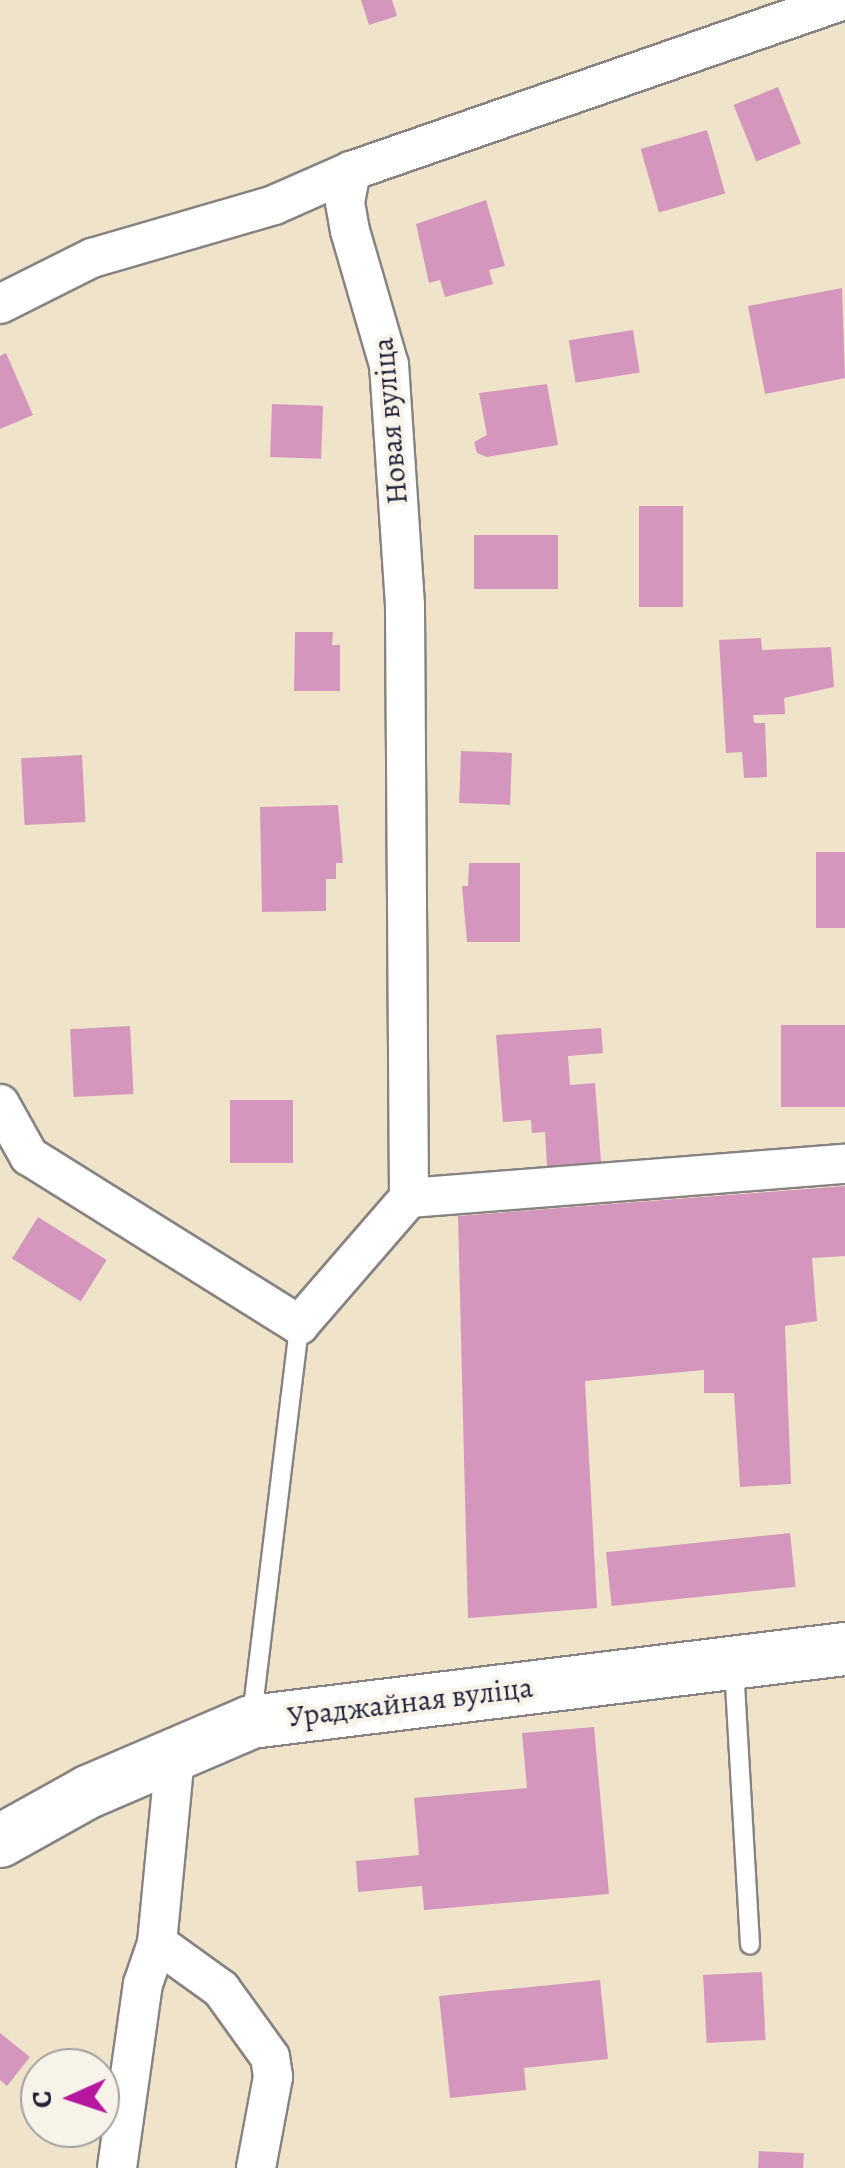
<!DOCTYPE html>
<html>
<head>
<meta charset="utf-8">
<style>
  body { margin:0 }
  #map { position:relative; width:845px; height:2168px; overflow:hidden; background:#efe4c9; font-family:Alegreya,serif }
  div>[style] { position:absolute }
  .building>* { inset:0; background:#d496bc; transform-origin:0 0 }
  .roads { filter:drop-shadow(2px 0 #888382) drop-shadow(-2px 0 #888382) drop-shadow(0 2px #888382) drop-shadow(0 -2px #888382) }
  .lane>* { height:18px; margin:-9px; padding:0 9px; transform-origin:9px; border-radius:9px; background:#fff }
  .street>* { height:38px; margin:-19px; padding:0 19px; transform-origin:19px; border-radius:19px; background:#fff }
  .secondary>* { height:52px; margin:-26px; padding:0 26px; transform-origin:26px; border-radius:26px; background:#fff }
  span { translate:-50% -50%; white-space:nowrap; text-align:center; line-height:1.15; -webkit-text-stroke:8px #f7f3e8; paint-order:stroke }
  .street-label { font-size:30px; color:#22223b }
  .north { position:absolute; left:20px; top:2048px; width:100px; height:100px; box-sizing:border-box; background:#f7f3e8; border:2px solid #a29fa3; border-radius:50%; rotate:267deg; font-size:28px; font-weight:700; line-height:40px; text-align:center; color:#22223b }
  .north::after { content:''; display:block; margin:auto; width:35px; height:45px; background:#b5179e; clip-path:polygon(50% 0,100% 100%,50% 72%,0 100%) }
</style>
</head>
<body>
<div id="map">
  <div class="building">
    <i style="clip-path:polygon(361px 0,392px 0,397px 16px,369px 25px)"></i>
    <i style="left:778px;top:87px;width:61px;height:48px;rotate:68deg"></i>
    <i style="left:707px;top:130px;width:66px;height:69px;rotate:74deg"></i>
    <i style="clip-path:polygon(486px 200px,505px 266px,489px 270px,493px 284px,445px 297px,440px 280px,429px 283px,416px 224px)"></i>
    <i style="clip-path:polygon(842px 288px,845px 378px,765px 394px,748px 306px)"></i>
    <i style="left:633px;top:330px;width:43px;height:65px;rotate:81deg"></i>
    <i style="clip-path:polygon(6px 353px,33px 415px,0 429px,0 356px)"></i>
    <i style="clip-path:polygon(547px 384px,558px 445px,487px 457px,477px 453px,474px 442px,487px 435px,479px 393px)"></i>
    <i style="left:272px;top:404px;width:51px;height:53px;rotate:2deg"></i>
    <i style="left:639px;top:506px;width:44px;height:101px"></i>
    <i style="left:474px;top:535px;width:84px;height:54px"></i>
    <i style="clip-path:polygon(295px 632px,333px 632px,332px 645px,340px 645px,340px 691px,294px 691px)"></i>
    <i style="clip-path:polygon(761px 638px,762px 650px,831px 647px,834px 687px,784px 698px,785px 714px,753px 715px,754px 723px,765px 723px,767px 777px,744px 778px,742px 752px,726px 753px,719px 640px)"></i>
    <i style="left:461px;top:751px;width:51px;height:52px;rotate:2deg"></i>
    <i style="left:82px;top:755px;width:67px;height:61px;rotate:87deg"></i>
    <i style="clip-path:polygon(338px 805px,343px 863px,336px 863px,336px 879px,326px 879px,326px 911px,262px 912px,260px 807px)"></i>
    <i style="left:816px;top:852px;width:29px;height:76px"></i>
    <i style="clip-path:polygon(469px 863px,520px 863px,520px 942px,467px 942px,462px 886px,468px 886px)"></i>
    <i style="left:845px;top:1025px;width:82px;height:64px;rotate:90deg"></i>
    <i style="left:130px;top:1026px;width:68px;height:60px;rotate:87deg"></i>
    <i style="clip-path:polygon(601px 1028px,603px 1053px,568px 1056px,570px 1085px,595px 1083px,601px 1162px,547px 1166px,545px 1132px,532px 1133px,531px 1120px,503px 1122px,496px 1035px)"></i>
    <i style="left:230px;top:1100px;width:63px;height:63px"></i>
    <i style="clip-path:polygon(845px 1186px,845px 1256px,812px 1258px,817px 1321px,785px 1326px,791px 1484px,740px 1487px,734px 1393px,704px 1393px,704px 1370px,585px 1381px,597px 1608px,468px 1618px,458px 1216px)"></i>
    <i style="left:38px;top:1217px;width:81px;height:49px;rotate:32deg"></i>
    <i style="left:790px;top:1533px;width:54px;height:185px;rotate:84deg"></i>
    <i style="clip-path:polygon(594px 1727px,609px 1894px,424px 1910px,422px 1886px,358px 1892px,356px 1861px,419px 1855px,414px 1798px,527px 1788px,522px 1733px)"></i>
    <i style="left:762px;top:1972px;width:68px;height:59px;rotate:87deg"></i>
    <i style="clip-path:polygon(600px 1980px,608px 2059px,524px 2068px,526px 2090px,450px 2098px,439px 1996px)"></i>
    <i style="clip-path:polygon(0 2033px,30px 2057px,7px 2086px,0 2080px)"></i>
    <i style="left:759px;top:2151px;width:45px;height:17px;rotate:3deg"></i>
  </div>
  <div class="roads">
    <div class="lane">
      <i style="left:734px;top:1667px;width:278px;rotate:86.7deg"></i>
      <i style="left:252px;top:1716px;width:394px;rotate:-83.1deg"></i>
    </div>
    <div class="street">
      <i style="left:0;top:304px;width:103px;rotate:-26.6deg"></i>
      <i style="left:92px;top:258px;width:190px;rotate:-16.2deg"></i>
      <i style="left:274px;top:205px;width:84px;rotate:-23.8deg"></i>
      <i style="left:0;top:1104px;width:60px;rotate:60.9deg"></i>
      <i style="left:29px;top:1156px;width:319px;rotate:32deg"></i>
      <i style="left:299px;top:1325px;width:168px;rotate:-49.1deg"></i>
      <i style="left:409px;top:1198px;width:437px;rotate:-4.5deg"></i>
      <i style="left:409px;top:1198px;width:593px;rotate:-90.39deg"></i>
      <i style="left:405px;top:605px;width:241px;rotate:-93.8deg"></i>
      <i style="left:389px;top:365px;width:140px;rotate:-106.2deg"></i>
      <i style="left:350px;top:231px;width:29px;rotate:-100deg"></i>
      <i style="left:345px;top:202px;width:32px;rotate:-79deg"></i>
      <i style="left:351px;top:171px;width:522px;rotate:-19.13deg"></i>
      <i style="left:157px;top:1943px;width:79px;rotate:35.7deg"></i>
      <i style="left:221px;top:1989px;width:84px;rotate:54.2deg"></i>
      <i style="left:270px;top:2057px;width:20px;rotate:81deg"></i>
      <i style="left:273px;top:2077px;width:93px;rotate:100.6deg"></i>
      <i style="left:117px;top:2168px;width:186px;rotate:-82deg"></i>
      <i style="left:143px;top:1984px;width:43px;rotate:-71.1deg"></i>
      <i style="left:157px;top:1943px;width:189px;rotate:-84.5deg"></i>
    </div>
    <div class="secondary">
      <i style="left:0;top:1841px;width:101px;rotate:-29.1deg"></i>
      <i style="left:88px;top:1792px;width:177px;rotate:-23.2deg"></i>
      <i style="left:251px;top:1722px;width:598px;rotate:-7.01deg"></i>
    </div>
  </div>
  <div class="street-label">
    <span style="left:390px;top:421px;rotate:-95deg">Новая вуліца</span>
    <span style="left:410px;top:1702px;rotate:-7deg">Ураджайная вуліца</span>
  </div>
  <div class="north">С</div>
</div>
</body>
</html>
